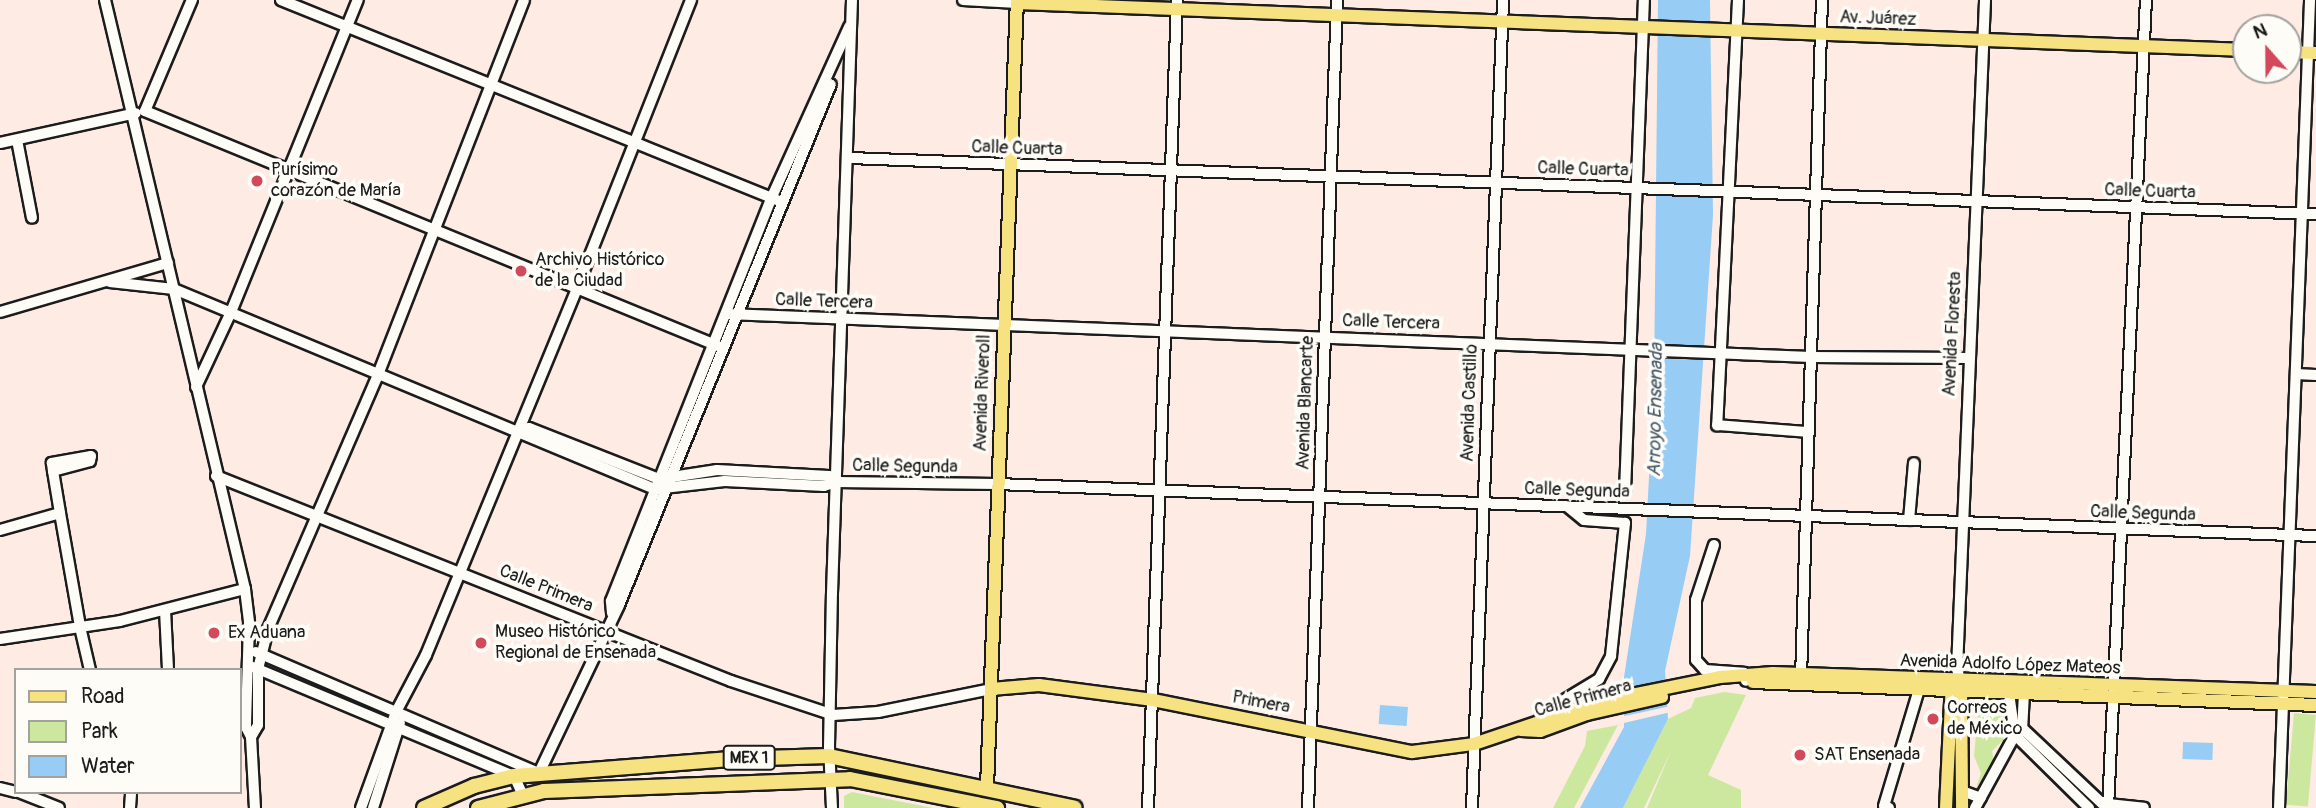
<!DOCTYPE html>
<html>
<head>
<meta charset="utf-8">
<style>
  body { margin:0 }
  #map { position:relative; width:2316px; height:808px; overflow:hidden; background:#feebe4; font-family:Pangolin,sans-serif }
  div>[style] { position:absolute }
  .green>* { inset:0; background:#cce89f; transform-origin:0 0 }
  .water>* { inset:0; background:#97ccf5; transform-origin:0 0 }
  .pier>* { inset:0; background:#feebe4 }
  .roads { filter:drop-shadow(2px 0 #1c1c1c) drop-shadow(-2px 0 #1c1c1c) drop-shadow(0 2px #1c1c1c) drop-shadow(0 -2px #1c1c1c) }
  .minor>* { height:10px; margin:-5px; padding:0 5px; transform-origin:5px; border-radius:5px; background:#fdfcf7 }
  .major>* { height:12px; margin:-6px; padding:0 6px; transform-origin:6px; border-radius:6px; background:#f7e281 }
  .highway>* { height:14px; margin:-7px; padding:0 7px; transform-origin:7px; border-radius:7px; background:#f7e281 }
  .dots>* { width:19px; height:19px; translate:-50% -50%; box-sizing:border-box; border:4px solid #fdfcf7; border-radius:50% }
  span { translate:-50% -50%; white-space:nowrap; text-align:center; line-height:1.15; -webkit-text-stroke:7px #fdfcf7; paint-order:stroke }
  .shield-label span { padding:2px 5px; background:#fdfcf7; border:2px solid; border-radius:5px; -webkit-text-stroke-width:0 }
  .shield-label { font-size:16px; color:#1c1c1c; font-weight:700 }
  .street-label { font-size:18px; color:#1c1c1c }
  .poi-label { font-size:18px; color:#1c1c1c }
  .left { translate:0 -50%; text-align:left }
  .water-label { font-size:19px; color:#475a68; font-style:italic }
  .legend { position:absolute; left:14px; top:668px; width:228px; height:126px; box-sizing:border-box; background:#fdfcf7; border:2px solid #a3a29f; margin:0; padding:9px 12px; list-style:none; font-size:21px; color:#1c1c1c }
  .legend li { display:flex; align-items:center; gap:14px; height:35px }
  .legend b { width:35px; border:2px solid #a3a29f }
  .north { position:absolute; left:2232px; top:14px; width:70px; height:70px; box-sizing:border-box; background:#fdfcf7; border:2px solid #a3a29f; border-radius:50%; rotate:339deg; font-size:19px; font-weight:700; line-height:28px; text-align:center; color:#1c1c1c }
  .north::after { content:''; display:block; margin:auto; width:24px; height:32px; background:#d1495b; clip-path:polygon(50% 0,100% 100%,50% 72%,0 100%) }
</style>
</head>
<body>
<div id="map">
  <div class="green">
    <i style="clip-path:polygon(1724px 692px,1746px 695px,1708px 775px,1741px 790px,1741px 808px,1647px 808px,1671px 751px,1644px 808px,1623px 808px,1668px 719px,1691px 708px,1695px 698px)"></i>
    <i style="clip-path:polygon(1989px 698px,2008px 704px,2007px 736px,1992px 751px,1994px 762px,1981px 793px,1975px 791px,1981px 773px,1974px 756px,1979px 703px)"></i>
    <i style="left:2294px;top:713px;width:22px;height:92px;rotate:5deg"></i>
    <i style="clip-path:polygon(1618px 725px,1574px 808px,1553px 808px,1585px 746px,1587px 731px)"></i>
    <i style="clip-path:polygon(852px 792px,867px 795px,933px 808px,844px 808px,844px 796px)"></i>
  </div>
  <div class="water">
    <i style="clip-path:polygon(1658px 0,1710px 0,1713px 215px,1690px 556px,1665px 671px,1668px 719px,1623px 808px,1580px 808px,1624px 727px,1624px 677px,1646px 534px,1654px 382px)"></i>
    <i style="left:1380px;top:705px;width:28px;height:19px;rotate:4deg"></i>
    <i style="left:2183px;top:742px;width:30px;height:17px;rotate:2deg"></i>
  </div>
  <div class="pier">
    <i style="clip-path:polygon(1671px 706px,1671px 712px,1624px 723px,1576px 808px,1620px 726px,1620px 717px)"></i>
  </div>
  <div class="roads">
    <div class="minor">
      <i style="left:105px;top:0;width:605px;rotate:76.63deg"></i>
      <i style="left:245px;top:589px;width:34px;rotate:83deg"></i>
      <i style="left:249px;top:623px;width:104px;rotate:91.7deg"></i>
      <i style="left:246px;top:727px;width:11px;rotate:63deg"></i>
      <i style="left:251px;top:737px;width:71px;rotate:86.8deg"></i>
      <i style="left:281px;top:0;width:535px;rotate:21.96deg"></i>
      <i style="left:963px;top:0;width:54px;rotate:3.2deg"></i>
      <i style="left:1738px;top:0;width:426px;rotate:92.8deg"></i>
      <i style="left:1717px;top:425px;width:91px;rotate:4.4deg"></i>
      <i style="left:145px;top:111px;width:619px;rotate:22.3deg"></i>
      <i style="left:145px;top:111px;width:121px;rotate:-67.1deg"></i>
      <i style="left:17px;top:140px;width:79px;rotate:79.1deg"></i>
      <i style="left:0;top:143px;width:139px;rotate:-12.4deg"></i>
      <i style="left:850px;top:158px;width:1467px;rotate:2.19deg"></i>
      <i style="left:110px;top:282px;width:64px;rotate:6.2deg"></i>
      <i style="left:174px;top:289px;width:521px;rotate:22.58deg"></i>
      <i style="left:655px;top:489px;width:70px;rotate:-6.5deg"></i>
      <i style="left:725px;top:481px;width:99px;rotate:2.9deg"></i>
      <i style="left:824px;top:486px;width:13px;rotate:-18deg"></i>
      <i style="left:836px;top:482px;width:161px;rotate:0.7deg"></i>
      <i style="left:997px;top:484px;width:1320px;rotate:2.26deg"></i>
      <i style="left:0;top:312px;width:175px;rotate:-16.3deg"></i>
      <i style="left:727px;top:314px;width:1085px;rotate:2.27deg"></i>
      <i style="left:1811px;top:357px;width:158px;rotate:0.4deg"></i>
      <i style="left:2296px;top:374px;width:20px;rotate:3deg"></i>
      <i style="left:196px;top:387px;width:83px;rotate:-65deg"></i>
      <i style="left:231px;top:312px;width:337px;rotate:-67.9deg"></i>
      <i style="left:518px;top:430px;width:11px;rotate:-10deg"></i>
      <i style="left:529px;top:428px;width:140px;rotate:21.4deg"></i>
      <i style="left:659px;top:479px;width:59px;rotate:-8.8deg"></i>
      <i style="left:717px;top:470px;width:112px;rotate:3.1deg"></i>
      <i style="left:829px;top:476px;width:9px;rotate:41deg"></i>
      <i style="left:53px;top:471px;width:38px;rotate:-15deg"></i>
      <i style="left:90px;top:461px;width:5px;rotate:-79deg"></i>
      <i style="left:91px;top:456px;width:40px;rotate:170deg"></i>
      <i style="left:52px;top:463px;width:8px;rotate:83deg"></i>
      <i style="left:53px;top:471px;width:43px;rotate:80.5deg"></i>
      <i style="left:60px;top:513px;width:116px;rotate:80deg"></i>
      <i style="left:80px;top:627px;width:44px;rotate:76.9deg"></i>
      <i style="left:216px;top:476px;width:554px;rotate:21.71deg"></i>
      <i style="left:731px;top:681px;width:108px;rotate:18.4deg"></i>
      <i style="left:833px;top:715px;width:45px;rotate:-3.8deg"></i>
      <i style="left:878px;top:712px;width:115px;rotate:-11.5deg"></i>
      <i style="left:1625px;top:492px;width:492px;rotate:-87.8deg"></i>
      <i style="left:1909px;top:520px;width:57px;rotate:-85deg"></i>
      <i style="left:0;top:530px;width:62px;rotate:-15.8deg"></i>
      <i style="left:1714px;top:545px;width:58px;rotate:108.1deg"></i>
      <i style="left:1696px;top:600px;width:60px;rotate:90deg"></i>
      <i style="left:1696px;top:660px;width:13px;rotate:48deg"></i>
      <i style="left:1705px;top:670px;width:39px;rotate:4deg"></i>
      <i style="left:1744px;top:673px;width:8px;rotate:76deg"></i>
      <i style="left:165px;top:610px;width:60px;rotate:87.1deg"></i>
      <i style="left:612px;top:613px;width:12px;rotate:-95deg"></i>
      <i style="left:611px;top:601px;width:433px;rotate:-68.3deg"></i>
      <i style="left:771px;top:199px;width:189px;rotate:-65.6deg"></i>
      <i style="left:0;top:639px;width:121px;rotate:-8.5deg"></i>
      <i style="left:120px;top:621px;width:129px;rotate:-14.4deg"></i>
      <i style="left:256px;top:652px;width:307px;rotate:23.2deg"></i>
      <i style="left:253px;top:667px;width:283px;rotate:22.7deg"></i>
      <i style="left:514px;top:776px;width:21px;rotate:65deg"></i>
      <i style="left:1801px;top:678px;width:678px;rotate:-88.23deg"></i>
      <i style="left:1960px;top:680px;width:11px;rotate:-105deg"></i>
      <i style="left:1957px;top:669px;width:670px;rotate:-87.6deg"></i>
      <i style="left:2009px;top:693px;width:42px;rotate:81.9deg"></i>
      <i style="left:2015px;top:735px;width:104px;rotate:44.6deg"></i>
      <i style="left:2024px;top:693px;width:35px;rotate:93deg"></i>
      <i style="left:2022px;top:728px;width:117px;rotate:43.3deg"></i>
      <i style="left:1539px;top:727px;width:13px;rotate:-81deg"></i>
      <i style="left:1541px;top:714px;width:68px;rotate:-31.1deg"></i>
      <i style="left:1599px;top:679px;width:26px;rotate:-62deg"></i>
      <i style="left:1611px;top:656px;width:134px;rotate:-84deg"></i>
      <i style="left:1625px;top:523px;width:41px;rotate:-175.8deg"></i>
      <i style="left:1584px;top:520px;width:22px;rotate:-141deg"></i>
      <i style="left:251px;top:737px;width:14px;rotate:-60deg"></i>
      <i style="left:258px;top:725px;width:56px;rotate:-90deg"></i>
      <i style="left:258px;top:669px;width:41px;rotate:-76deg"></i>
      <i style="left:268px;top:629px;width:280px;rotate:-66.6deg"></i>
      <i style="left:379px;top:372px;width:399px;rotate:-68.7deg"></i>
      <i style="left:539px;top:773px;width:186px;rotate:-64.5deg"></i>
      <i style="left:619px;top:605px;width:562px;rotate:-67.86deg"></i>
      <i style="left:0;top:788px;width:16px;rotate:14deg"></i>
      <i style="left:1962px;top:791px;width:20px;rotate:20deg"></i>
      <i style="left:19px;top:792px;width:43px;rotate:21.8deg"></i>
      <i style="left:2108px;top:804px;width:36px;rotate:6deg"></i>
      <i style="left:130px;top:808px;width:16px;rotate:-86deg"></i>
      <i style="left:361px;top:808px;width:102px;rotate:-70deg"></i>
      <i style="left:396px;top:712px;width:64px;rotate:-62.2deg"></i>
      <i style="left:426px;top:655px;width:397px;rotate:-67.6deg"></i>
      <i style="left:577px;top:288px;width:310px;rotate:-68.4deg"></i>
      <i style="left:373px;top:808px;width:89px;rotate:-72.4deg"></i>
      <i style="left:832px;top:808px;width:61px;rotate:-92.8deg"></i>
      <i style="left:829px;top:747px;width:154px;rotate:-88.9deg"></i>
      <i style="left:832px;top:593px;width:593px;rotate:-88.07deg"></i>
      <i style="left:1148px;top:808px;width:809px;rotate:-87.94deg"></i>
      <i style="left:1308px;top:808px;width:809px;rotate:-87.94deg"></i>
      <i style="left:1472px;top:808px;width:809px;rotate:-87.8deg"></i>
      <i style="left:1889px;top:808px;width:5px;rotate:-158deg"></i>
      <i style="left:1884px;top:806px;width:122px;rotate:-73.3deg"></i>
      <i style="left:1975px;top:808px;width:83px;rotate:-61.3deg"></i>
      <i style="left:2108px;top:808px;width:809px;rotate:-87.31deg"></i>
      <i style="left:2279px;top:808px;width:809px;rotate:-87.8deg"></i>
    </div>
    <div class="major">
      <i style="left:1017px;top:3px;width:1230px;rotate:2.19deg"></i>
      <i style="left:2288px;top:52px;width:28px;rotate:2deg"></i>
      <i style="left:1753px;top:682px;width:563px;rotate:2.34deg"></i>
      <i style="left:1961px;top:682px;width:126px;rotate:89.5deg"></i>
      <i style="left:991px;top:689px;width:48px;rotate:-4.8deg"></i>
      <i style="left:1039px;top:685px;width:115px;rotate:7.5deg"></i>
      <i style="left:1153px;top:700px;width:264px;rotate:11.4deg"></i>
      <i style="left:1412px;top:752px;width:63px;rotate:-7.4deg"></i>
      <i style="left:1474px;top:744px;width:135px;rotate:-18.6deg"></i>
      <i style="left:1602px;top:701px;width:120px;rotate:-11.5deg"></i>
      <i style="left:1720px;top:677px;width:53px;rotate:-4.3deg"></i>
      <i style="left:1773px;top:673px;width:543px;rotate:2deg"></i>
      <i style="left:1521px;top:730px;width:19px;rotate:3deg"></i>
      <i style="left:1540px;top:731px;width:50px;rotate:-19.9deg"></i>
      <i style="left:1587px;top:714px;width:77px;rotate:-12.8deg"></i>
      <i style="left:987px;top:787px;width:788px;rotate:-87.82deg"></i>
      <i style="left:1946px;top:808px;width:125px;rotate:-87.3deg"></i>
    </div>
    <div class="highway">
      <i style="left:424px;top:808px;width:55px;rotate:-23.7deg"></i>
      <i style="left:474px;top:786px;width:41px;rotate:-14deg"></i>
      <i style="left:514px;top:776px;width:217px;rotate:-4.5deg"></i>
      <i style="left:730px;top:759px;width:99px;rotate:-1.7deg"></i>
      <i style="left:829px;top:756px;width:251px;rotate:11.9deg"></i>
      <i style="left:478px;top:808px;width:68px;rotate:-14.4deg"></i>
      <i style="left:544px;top:791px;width:306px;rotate:-2.2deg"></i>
      <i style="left:850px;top:779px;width:150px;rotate:11.2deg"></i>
    </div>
  </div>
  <div class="dots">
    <i style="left:257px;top:181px;background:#d1495b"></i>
    <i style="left:521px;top:271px;background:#d1495b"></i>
    <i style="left:214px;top:633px;background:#d1495b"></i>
    <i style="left:481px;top:643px;background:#d1495b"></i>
    <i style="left:1933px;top:719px;background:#d1495b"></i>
    <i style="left:1800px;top:755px;background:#d1495b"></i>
  </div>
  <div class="shield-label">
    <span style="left:749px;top:758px">MEX 1</span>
  </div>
  <div class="street-label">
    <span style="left:1878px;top:19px;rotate:2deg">Av. Juárez</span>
    <span style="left:1017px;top:149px;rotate:2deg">Calle Cuarta</span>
    <span style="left:1583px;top:170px;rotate:2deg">Calle Cuarta</span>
    <span style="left:2150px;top:192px;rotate:2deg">Calle Cuarta</span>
    <span style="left:824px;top:302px;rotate:2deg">Calle Tercera</span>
    <span style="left:1391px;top:323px;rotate:2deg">Calle Tercera</span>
    <span style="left:1953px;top:334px;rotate:-87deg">Avenida Floresta</span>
    <span style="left:983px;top:393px;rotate:-88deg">Avenida Riveroll</span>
    <span style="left:1306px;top:403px;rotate:-88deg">Avenida Blancarte</span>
    <span style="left:1470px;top:403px;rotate:-88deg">Avenida Castillo</span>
    <span style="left:905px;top:467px;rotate:1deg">Calle Segunda</span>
    <span style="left:1577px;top:491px;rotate:2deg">Calle Segunda</span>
    <span style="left:2143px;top:514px;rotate:2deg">Calle Segunda</span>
    <span style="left:546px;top:589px;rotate:22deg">Calle Primera</span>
    <span style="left:2010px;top:665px;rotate:2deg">Avenida Adolfo López Mateos</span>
    <span style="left:1583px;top:699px;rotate:-15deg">Calle Primera</span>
    <span style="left:1261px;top:703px;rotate:11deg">Primera</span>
  </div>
  <div class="poi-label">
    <span class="left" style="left:271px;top:181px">Purísimo<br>corazón de María</span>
    <span class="left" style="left:535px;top:271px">Archivo Histórico<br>de la Ciudad</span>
    <span class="left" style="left:228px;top:633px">Ex Aduana</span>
    <span class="left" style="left:495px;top:643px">Museo Histórico<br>Regional de Ensenada</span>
    <span class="left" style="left:1947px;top:719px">Correos<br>de México</span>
    <span class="left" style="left:1814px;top:755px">SAT Ensenada</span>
  </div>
  <div class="water-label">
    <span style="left:1656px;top:410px;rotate:-89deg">Arroyo Ensenada</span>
  </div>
  <ul class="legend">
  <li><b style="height:9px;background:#f7e281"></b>Road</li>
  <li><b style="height:19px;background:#cce89f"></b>Park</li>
  <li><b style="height:19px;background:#97ccf5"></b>Water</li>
  </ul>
  <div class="north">N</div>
</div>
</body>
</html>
